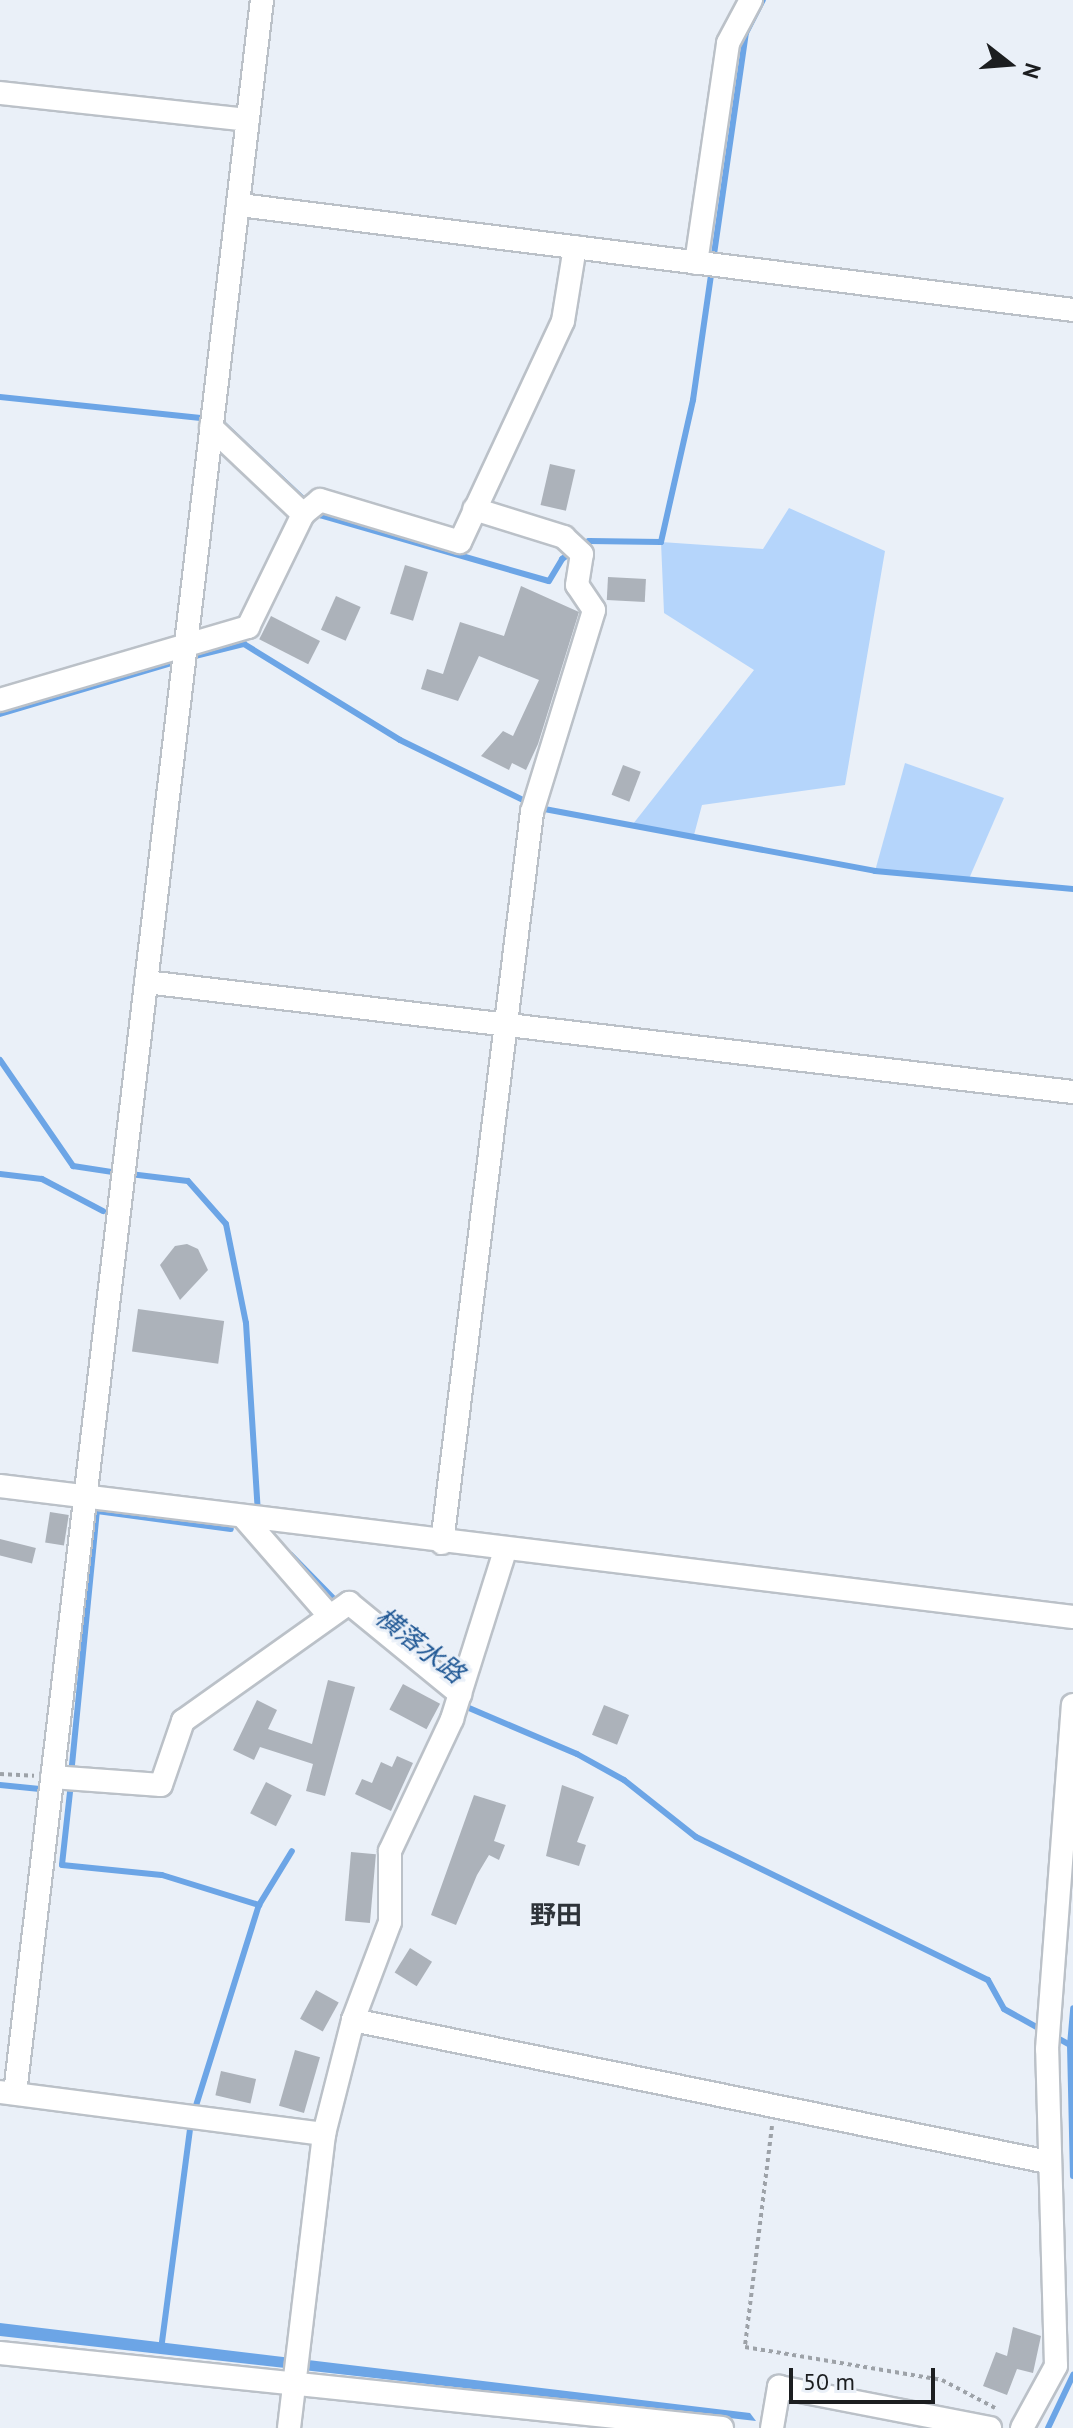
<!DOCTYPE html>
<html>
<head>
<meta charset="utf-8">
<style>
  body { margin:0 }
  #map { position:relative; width:1073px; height:2428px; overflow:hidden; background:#eaf0f8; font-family:"PT Sans","Noto Sans JP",sans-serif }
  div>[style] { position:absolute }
  .green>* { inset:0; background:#b5d5fb }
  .water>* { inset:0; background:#6ca5e6 }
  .stream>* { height:6px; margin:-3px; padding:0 3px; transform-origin:3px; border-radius:3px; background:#6ca5e6 }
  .building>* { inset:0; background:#acb2ba; transform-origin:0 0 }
  .path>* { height:4px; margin-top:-2px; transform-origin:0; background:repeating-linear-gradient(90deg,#9da2a8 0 4px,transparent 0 8px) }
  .roads { filter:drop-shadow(2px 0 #bbc1c8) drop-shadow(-2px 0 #bbc1c8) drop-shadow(0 2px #bbc1c8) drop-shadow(0 -2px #bbc1c8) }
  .minor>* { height:22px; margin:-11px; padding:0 11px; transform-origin:11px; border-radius:11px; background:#fff }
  span { translate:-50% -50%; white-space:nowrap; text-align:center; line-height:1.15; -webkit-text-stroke:6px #eaf0f8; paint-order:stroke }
  .water-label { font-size:26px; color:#1f5794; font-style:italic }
  .neighbourhood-label { font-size:26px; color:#2e3339; font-weight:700 }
  .north { position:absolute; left:969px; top:24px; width:80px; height:80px; -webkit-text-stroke:6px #eaf0f8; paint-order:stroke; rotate:107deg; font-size:22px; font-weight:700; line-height:32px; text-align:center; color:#1c1e20 }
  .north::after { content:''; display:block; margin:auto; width:28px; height:36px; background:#1c1e20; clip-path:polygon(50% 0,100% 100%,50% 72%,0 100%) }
  .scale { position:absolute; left:789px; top:2368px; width:146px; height:36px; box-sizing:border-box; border:4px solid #1c1e20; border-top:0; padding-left:10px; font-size:24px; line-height:28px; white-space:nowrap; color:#1c1e20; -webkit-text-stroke:6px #eaf0f8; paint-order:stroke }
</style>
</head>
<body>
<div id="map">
  <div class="green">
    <i style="clip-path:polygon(789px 508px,885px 551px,845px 785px,702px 805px,694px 835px,633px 824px,754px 670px,664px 613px,661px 542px,763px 549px)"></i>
    <i style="clip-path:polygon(905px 763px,1004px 798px,968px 881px,875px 871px)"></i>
  </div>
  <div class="water">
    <i style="clip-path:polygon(0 2323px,750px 2413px,756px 2421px,0 2336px)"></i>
  </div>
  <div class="stream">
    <i style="left:0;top:397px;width:209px;rotate:6deg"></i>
    <i style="left:219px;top:420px;width:139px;rotate:43.2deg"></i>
    <i style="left:320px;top:515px;width:238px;rotate:16.1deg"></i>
    <i style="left:549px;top:581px;width:26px;rotate:-59deg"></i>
    <i style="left:562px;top:559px;width:32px;rotate:-34deg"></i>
    <i style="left:589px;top:541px;width:72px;rotate:0.8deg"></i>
    <i style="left:661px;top:542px;width:146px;rotate:-77.3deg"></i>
    <i style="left:693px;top:400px;width:371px;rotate:-81.8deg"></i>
    <i style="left:746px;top:33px;width:37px;rotate:-63deg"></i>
    <i style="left:191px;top:657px;width:55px;rotate:-13.8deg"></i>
    <i style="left:244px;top:644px;width:183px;rotate:31.6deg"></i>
    <i style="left:400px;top:740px;width:144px;rotate:26deg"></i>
    <i style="left:0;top:714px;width:189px;rotate:-16.6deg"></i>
    <i style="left:539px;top:808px;width:342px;rotate:10.6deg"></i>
    <i style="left:875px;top:871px;width:199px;rotate:5.2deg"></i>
    <i style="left:0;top:1060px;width:129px;rotate:55.4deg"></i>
    <i style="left:73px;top:1166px;width:47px;rotate:8.7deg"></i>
    <i style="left:0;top:1174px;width:42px;rotate:6.8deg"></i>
    <i style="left:42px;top:1179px;width:69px;rotate:27.7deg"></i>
    <i style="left:130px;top:1174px;width:58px;rotate:6.9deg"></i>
    <i style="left:188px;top:1181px;width:57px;rotate:48.5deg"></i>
    <i style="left:226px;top:1224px;width:101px;rotate:78.6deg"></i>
    <i style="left:246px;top:1323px;width:189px;rotate:86.4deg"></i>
    <i style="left:291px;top:1555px;width:69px;rotate:45.6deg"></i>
    <i style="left:462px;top:1705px;width:125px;rotate:23.1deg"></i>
    <i style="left:577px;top:1754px;width:54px;rotate:29deg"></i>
    <i style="left:624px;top:1780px;width:92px;rotate:38.4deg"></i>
    <i style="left:696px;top:1837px;width:325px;rotate:26.1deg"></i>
    <i style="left:988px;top:1980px;width:33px;rotate:61deg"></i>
    <i style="left:1004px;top:2009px;width:43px;rotate:28.9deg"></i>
    <i style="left:72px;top:1765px;width:255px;rotate:-84.4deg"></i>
    <i style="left:97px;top:1511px;width:135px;rotate:7.7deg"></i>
    <i style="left:0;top:1785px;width:40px;rotate:5.7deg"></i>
    <i style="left:70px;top:1792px;width:73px;rotate:96.3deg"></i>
    <i style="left:62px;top:1865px;width:100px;rotate:5.7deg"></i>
    <i style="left:162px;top:1875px;width:102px;rotate:17.2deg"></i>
    <i style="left:1052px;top:2035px;width:21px;rotate:29deg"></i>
    <i style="left:1070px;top:2045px;width:131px;rotate:88.7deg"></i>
    <i style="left:1070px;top:2045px;width:37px;rotate:-85deg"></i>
    <i style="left:194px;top:2112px;width:217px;rotate:-72.6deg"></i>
    <i style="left:259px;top:1905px;width:63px;rotate:-58.6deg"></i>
    <i style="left:162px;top:2342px;width:221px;rotate:-82.5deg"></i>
    <i style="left:1048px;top:2428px;width:59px;rotate:-64.7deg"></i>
  </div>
  <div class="building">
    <i style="left:550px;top:464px;width:26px;height:42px;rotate:13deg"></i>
    <i style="left:405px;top:565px;width:24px;height:51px;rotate:17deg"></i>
    <i style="left:608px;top:577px;width:38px;height:23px;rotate:3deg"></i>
    <i style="clip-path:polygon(521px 586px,579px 612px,538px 744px,526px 770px,512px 763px,509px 770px,481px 756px,503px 731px,513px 736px,539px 680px,479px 656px,458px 701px,421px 689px,427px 669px,443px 674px,460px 622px,504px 636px)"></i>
    <i style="left:336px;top:596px;width:27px;height:37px;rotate:24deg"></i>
    <i style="left:271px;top:616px;width:55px;height:26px;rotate:27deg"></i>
    <i style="left:623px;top:765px;width:19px;height:32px;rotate:21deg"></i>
    <i style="clip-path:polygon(187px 1244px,198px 1249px,208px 1270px,180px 1300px,160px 1265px,175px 1246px)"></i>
    <i style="left:138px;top:1309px;width:87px;height:43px;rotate:8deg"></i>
    <i style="left:50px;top:1512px;width:19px;height:31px;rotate:9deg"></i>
    <i style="left:0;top:1539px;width:37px;height:16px;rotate:14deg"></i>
    <i style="clip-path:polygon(328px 1680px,355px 1687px,325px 1796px,306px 1791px,313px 1764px,260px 1747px,254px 1760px,233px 1750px,257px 1700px,277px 1710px,268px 1729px,312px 1744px)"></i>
    <i style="left:403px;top:1684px;width:42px;height:29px;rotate:28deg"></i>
    <i style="left:604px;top:1705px;width:27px;height:32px;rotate:22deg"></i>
    <i style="clip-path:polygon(397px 1756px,413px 1763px,391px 1811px,355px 1794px,362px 1779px,372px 1783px,381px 1762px,392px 1767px)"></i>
    <i style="left:266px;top:1782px;width:29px;height:35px;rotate:27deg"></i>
    <i style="clip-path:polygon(562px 1785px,594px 1797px,577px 1842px,586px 1845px,579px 1866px,546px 1856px)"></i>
    <i style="clip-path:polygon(474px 1795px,506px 1805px,494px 1841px,505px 1845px,499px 1860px,489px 1855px,477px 1875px,456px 1925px,431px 1915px)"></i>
    <i style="left:351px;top:1852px;width:25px;height:69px;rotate:5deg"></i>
    <i style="left:410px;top:1948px;width:26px;height:29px;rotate:32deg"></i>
    <i style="left:316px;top:1990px;width:26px;height:33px;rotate:29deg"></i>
    <i style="left:295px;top:2050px;width:26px;height:58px;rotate:16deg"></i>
    <i style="left:221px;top:2071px;width:36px;height:25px;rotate:13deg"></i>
    <i style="clip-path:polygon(1013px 2327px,1041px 2336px,1033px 2373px,1017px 2369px,1007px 2395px,983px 2386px,996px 2352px,1007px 2356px)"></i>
  </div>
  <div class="path">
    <i style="left:0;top:1774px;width:34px;rotate:3deg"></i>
    <i style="left:772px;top:2126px;width:223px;rotate:97deg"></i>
    <i style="left:745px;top:2347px;width:200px;rotate:9.5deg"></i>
    <i style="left:942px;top:2380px;width:60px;rotate:27.8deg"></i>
  </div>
  <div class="roads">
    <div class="minor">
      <i style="left:0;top:93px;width:249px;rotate:6.2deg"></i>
      <i style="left:240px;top:205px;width:840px;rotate:7.18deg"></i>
      <i style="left:696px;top:263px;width:222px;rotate:-81.7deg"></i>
      <i style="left:728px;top:43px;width:49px;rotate:-61.9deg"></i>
      <i style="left:211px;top:427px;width:127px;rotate:43.4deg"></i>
      <i style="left:0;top:700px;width:259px;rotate:-16.4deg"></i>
      <i style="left:248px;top:627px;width:126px;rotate:-64deg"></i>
      <i style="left:303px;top:514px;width:22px;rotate:-39deg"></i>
      <i style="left:320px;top:500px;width:146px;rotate:16.7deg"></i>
      <i style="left:460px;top:542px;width:244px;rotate:-65deg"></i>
      <i style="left:563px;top:321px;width:75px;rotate:-80.8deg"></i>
      <i style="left:146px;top:982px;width:934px;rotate:6.77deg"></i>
      <i style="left:0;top:1486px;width:1081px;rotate:6.96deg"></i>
      <i style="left:245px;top:1519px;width:126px;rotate:48.9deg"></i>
      <i style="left:442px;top:1543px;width:737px;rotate:-82.98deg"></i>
      <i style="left:532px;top:812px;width:211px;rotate:-72.9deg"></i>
      <i style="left:594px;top:610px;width:30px;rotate:-124deg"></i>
      <i style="left:577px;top:585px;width:31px;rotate:-81deg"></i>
      <i style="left:582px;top:554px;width:25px;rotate:-137deg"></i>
      <i style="left:564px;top:537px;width:94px;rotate:-162.7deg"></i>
      <i style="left:52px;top:1777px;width:109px;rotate:4.2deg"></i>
      <i style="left:161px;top:1785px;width:68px;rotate:-71deg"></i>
      <i style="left:183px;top:1721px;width:204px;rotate:-35.4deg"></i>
      <i style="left:349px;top:1603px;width:144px;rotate:39.3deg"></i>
      <i style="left:353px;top:2020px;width:709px;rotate:11.55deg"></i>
      <i style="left:0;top:2092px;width:327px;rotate:7.4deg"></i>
      <i style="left:15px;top:2093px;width:2108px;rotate:-83.27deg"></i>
      <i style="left:0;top:2353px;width:726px;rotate:5.93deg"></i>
      <i style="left:289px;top:2428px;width:296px;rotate:-83.2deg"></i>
      <i style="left:324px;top:2134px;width:118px;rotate:-75.7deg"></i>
      <i style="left:353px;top:2020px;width:105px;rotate:-69.3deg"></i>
      <i style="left:390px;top:1922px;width:71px;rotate:-90deg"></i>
      <i style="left:390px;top:1851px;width:146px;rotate:-64.8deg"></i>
      <i style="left:452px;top:1719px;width:176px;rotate:-72.5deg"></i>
      <i style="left:772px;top:2428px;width:42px;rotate:-80.3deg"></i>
      <i style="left:779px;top:2387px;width:215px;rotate:11deg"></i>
      <i style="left:1022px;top:2428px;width:71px;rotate:-61.3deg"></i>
      <i style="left:1056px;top:2366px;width:317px;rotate:-91.6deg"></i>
      <i style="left:1047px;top:2049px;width:345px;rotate:-85.7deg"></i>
    </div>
  </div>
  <div class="water-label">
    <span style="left:420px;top:1645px;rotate:38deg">横落水路</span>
  </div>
  <div class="neighbourhood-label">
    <span style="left:556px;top:1915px">野田</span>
  </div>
  <div class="north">N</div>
  <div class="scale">50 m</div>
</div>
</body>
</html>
